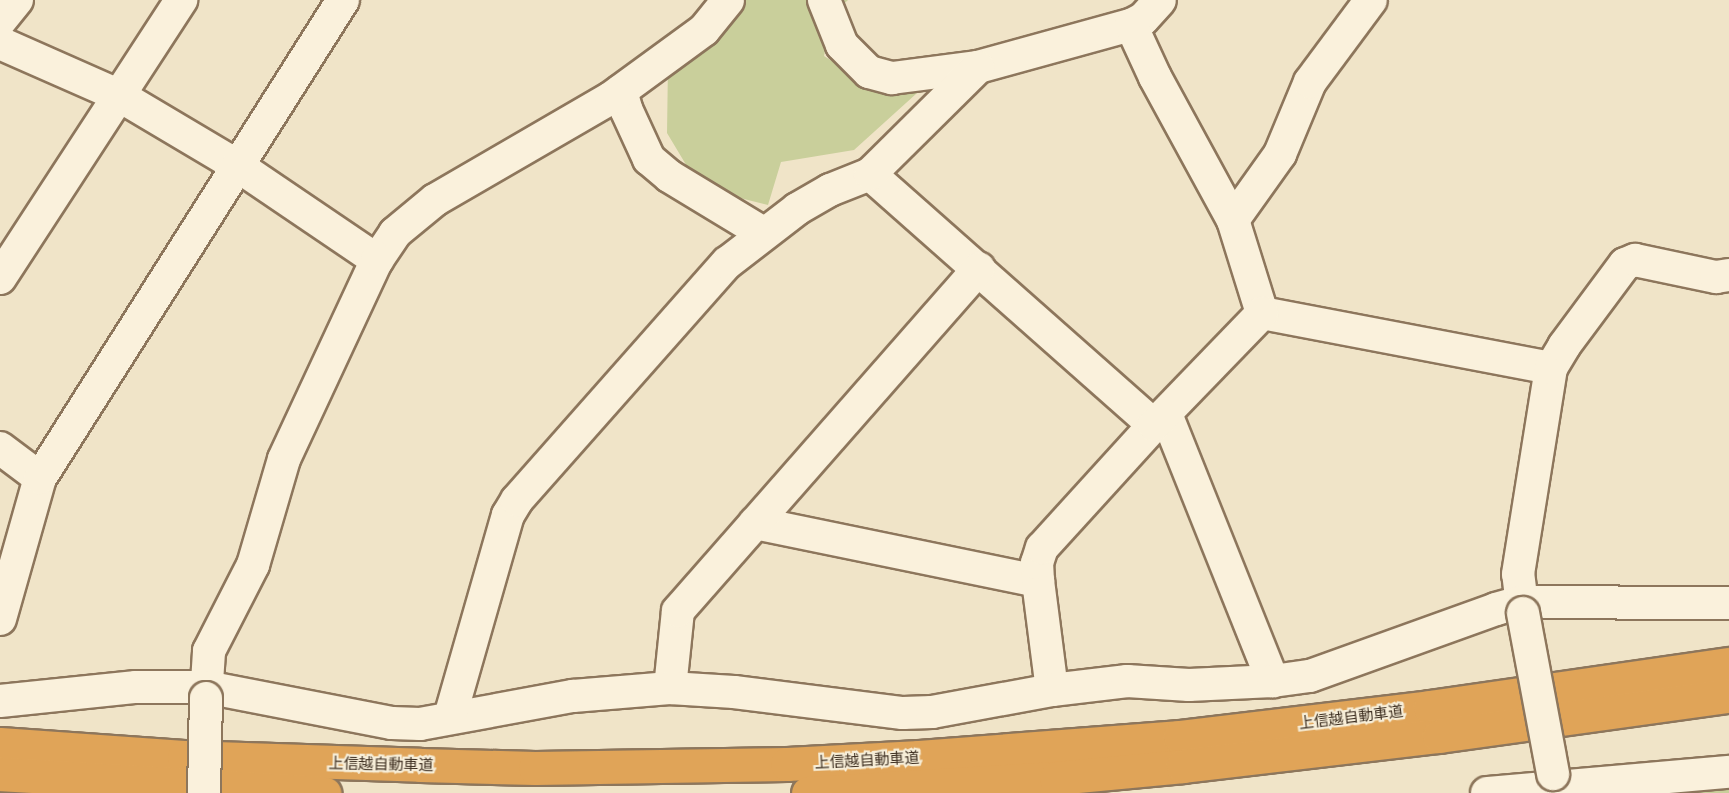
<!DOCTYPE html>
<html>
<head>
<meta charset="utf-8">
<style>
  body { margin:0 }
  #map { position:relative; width:1729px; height:793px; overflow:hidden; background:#f0e4c8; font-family:"Playfair Display","Noto Sans JP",serif }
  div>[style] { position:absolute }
  .green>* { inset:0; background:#c9cf9b }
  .roads { filter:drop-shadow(2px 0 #8d765c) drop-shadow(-2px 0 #8d765c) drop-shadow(0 2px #8d765c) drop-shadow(0 -2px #8d765c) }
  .minor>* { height:32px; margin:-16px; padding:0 16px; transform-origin:16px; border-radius:16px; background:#faf1dc }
  .highway>* { height:33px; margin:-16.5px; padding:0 16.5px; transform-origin:16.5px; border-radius:16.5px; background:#e0a458 }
  .bridges { filter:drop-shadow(2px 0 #8d765c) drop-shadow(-2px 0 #8d765c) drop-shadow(0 2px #8d765c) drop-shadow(0 -2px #8d765c) }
  .minor-bridge>* { height:32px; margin:-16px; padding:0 16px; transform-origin:16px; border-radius:16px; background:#faf1dc }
  span { translate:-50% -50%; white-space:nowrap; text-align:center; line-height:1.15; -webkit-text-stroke:4.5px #f7eed8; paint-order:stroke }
  .street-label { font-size:15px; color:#3d2e20 }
</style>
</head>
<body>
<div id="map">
  <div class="green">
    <i style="clip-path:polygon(738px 0,848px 0,833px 14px,824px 56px,867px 83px,927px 84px,854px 150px,781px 162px,768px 205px,700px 188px,667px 133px,668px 64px)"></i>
    <i style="clip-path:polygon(1729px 785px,1729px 793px,1678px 793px)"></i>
  </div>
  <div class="roads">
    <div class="minor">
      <i style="left:824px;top:0;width:48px;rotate:68.2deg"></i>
      <i style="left:842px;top:45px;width:38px;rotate:45deg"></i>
      <i style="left:869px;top:72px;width:24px;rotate:15deg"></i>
      <i style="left:892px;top:78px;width:87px;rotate:-7.3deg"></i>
      <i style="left:978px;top:67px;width:159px;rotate:-15.4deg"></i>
      <i style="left:1131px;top:25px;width:13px;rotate:-27deg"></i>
      <i style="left:1143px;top:19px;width:25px;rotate:-48deg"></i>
      <i style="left:0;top:21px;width:27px;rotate:-51deg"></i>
      <i style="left:1131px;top:25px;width:57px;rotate:65.2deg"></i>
      <i style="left:1155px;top:77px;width:163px;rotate:61.4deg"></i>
      <i style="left:1233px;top:220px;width:97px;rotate:72.7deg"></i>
      <i style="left:0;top:43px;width:131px;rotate:23.8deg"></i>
      <i style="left:120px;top:96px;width:137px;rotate:30.7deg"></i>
      <i style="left:238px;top:166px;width:168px;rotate:34.1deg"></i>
      <i style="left:621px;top:91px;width:19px;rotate:74deg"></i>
      <i style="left:626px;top:109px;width:55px;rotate:65.3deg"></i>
      <i style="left:649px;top:159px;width:26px;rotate:40deg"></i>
      <i style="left:669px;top:176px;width:110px;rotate:31.2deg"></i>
      <i style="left:870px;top:174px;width:379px;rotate:41.5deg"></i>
      <i style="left:1233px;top:220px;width:81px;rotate:-54.5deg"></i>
      <i style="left:1280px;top:154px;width:78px;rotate:-67.4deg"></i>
      <i style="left:1310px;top:82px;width:102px;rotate:-53.4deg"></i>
      <i style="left:0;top:278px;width:332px;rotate:-56.9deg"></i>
      <i style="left:1262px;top:313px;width:294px;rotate:10.8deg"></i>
      <i style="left:1166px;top:414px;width:288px;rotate:68.2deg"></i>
      <i style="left:0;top:448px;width:50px;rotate:36.9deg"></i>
      <i style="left:755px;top:523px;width:289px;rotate:11.6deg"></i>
      <i style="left:1523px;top:613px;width:39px;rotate:-97deg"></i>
      <i style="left:1518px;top:574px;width:209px;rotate:-80.9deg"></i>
      <i style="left:1551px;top:368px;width:26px;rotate:-59deg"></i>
      <i style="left:1564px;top:346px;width:102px;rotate:-53.4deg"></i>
      <i style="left:1625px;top:264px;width:11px;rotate:-22deg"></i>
      <i style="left:1635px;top:260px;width:83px;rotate:11.9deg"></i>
      <i style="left:1716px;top:277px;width:13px;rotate:-9deg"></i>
      <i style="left:0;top:619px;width:147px;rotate:-74.2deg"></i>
      <i style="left:40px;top:478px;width:566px;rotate:-57.63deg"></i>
      <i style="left:670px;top:688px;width:77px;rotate:-84.1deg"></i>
      <i style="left:678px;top:611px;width:456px;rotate:-48.7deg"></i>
      <i style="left:1052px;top:690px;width:110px;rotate:-97.3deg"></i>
      <i style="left:1038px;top:581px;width:18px;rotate:-93deg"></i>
      <i style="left:1037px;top:563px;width:16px;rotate:-72deg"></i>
      <i style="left:1042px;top:548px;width:166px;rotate:-47.7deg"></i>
      <i style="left:1154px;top:425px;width:156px;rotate:-46deg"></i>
      <i style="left:206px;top:698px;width:47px;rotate:-86.3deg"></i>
      <i style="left:209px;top:651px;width:97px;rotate:-62.9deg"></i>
      <i style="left:253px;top:565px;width:110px;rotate:-73.7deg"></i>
      <i style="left:284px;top:459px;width:220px;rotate:-65deg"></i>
      <i style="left:377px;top:260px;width:32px;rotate:-56deg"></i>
      <i style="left:395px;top:233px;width:52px;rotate:-39.5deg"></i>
      <i style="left:435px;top:200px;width:203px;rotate:-30.1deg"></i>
      <i style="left:611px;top:98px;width:115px;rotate:-36.2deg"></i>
      <i style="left:704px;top:30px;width:38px;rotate:-51deg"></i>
      <i style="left:0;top:701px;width:137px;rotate:-5.9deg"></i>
      <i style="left:136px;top:687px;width:70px"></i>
      <i style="left:206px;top:687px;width:189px;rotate:11deg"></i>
      <i style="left:392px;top:723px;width:28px;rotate:2deg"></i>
      <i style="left:420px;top:724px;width:156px;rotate:-10.4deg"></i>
      <i style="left:573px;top:696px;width:97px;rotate:-4.7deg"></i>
      <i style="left:670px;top:688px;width:64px;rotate:3.6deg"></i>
      <i style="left:734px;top:692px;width:170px;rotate:7.1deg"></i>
      <i style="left:903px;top:713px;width:29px;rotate:-2deg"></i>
      <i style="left:932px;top:712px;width:122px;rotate:-10.4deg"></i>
      <i style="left:1052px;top:690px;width:76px;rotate:-6.8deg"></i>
      <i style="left:1127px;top:681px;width:62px;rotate:3.7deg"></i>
      <i style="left:1189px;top:685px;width:84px;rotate:-2.7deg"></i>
      <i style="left:1273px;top:681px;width:37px;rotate:-8deg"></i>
      <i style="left:1310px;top:676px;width:198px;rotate:-19.8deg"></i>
      <i style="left:1496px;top:609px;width:26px;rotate:-16deg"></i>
      <i style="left:1521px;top:602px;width:208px;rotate:0.3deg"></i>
      <i style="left:450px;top:717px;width:210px;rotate:-74deg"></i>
      <i style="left:508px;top:515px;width:17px;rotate:-59deg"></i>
      <i style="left:517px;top:500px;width:317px;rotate:-48.5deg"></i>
      <i style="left:727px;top:263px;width:88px;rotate:-37.6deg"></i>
      <i style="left:797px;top:209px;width:38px;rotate:-30deg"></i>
      <i style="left:830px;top:190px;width:43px;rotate:-21.8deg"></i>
      <i style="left:870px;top:174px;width:152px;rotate:-44.7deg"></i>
      <i style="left:1487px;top:793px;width:243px;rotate:-5deg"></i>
    </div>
    <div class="highway">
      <i style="left:0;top:744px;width:184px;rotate:4deg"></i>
      <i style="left:184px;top:757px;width:236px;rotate:1.9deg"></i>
      <i style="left:420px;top:765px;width:115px;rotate:1.5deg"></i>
      <i style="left:535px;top:768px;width:252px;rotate:-0.9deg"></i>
      <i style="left:787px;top:764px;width:132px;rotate:-3deg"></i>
      <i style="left:919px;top:757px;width:262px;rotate:-4.4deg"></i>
      <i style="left:1180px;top:737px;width:252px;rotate:-6.8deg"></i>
      <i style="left:1430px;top:707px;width:302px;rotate:-8.2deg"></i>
      <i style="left:0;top:774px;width:325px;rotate:3.4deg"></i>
      <i style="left:808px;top:793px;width:248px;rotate:-3.5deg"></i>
      <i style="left:1056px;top:778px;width:128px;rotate:-5.4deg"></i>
      <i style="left:1183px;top:766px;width:258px;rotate:-6.7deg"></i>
      <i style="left:1439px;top:736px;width:293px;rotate:-7.9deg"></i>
    </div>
  </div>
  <div class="bridges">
    <div class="minor-bridge">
      <i style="left:1523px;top:613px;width:164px;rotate:79.4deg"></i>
      <i style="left:204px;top:793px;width:95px;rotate:-88.8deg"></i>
    </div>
  </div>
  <div class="street-label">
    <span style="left:1351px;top:717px;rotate:-7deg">上信越自動車道</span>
    <span style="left:867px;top:760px;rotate:-3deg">上信越自動車道</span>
    <span style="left:381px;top:764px;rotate:1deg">上信越自動車道</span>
  </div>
</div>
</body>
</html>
